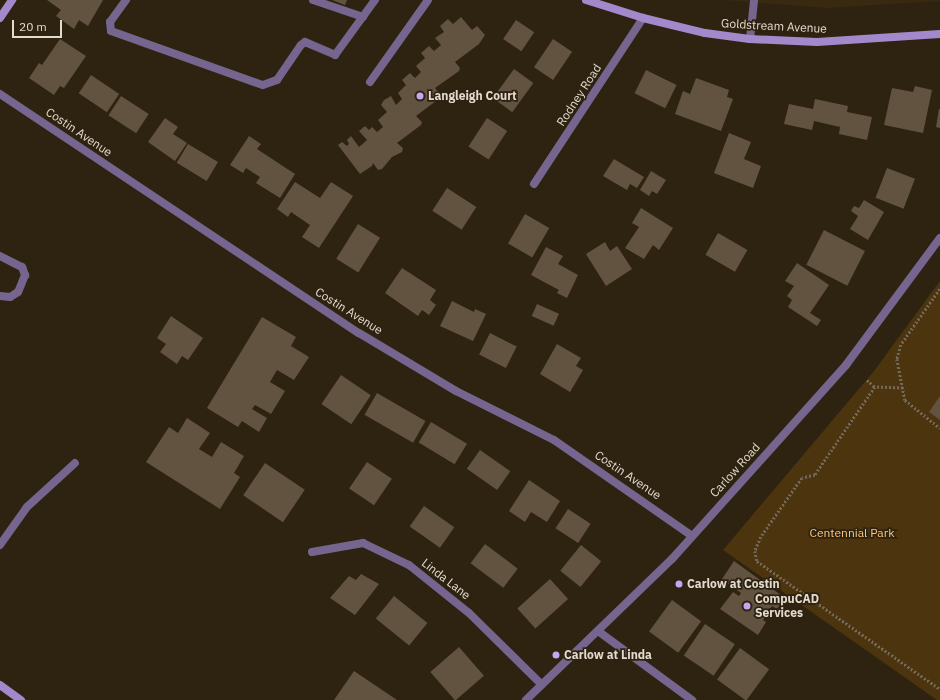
<!DOCTYPE html>
<html>
<head>
<meta charset="utf-8">
<style>
  body { margin:0 }
  #map { position:relative; width:940px; height:700px; overflow:hidden; background:#2e2210; font-family:"IBM Plex Sans",sans-serif }
  div>[style] { position:absolute }
  .built>* { inset:0; background:#3a2911 }
  .green>* { inset:0; background:#4c340f }
  .building>* { inset:0; background:#625341; transform-origin:0 0 }
  .path>* { height:2.5px; margin-top:-1.25px; transform-origin:0; background:repeating-linear-gradient(90deg,#736859 0 2px,transparent 0 4px) }
  .lane>* { height:8px; margin:-4px; padding:0 4px; transform-origin:4px; border-radius:4px; background:#75658f }
  .street>* { height:8px; margin:-4px; padding:0 4px; transform-origin:4px; border-radius:4px; background:#75658f }
  .secondary>* { height:8px; margin:-4px; padding:0 4px; transform-origin:4px; border-radius:4px; background:#a389cc }
  .dots>* { width:11px; height:11px; translate:-50% -50%; box-sizing:border-box; border:2px solid #2e2210; border-radius:50% }
  span { translate:-50% -50%; white-space:nowrap; text-align:center; line-height:1.15; -webkit-text-stroke:3.5px #2e2210; paint-order:stroke }
  .street-label { font-size:12px; color:#e3dacf }
  .poi-label { font-size:12px; color:#e3dacf; font-weight:700 }
  .left { translate:0 -50%; text-align:left }
  .park-label { font-size:12px; color:#ffc677 }
  .scale { position:absolute; left:12px; top:20px; width:50px; height:18px; box-sizing:border-box; border:2px solid #e3dacf; border-top:0; padding-left:5px; font-size:12px; line-height:14px; white-space:nowrap; color:#e3dacf; -webkit-text-stroke:3px #2e2210; paint-order:stroke }
</style>
</head>
<body>
<div id="map">
  <div class="built">
    <i style="clip-path:polygon(724px 0,940px 0,940px 1px,827px 8px)"></i>
  </div>
  <div class="green">
    <i style="clip-path:polygon(940px 281px,940px 700px,937px 700px,723px 550px,874px 371px)"></i>
  </div>
  <div class="building">
    <i style="clip-path:polygon(47px 0,103px 0,88px 26px,79px 20px,74px 29px,56px 16px,61px 10px)"></i>
    <i style="clip-path:polygon(332px 0,347px 0,345px 5px)"></i>
    <i style="clip-path:polygon(461px 17px,472px 30px,477px 26px,485px 35px,479px 44px,455px 62px,460px 68px,459px 71px,435px 88px,441px 95px,440px 98px,416px 116px,422px 122px,421px 125px,397px 143px,403px 148px,402px 152px,392px 157px,382px 169px,378px 170px,373px 163px,372px 166px,360px 174px,338px 145px,342px 142px,347px 146px,349px 144px,347px 140px,351px 136px,359px 147px,367px 140px,359px 131px,365px 126px,369px 130px,372px 127px,377px 132px,383px 127px,378px 120px,387px 112px,381px 105px,384px 100px,391px 96px,396px 105px,402px 99px,398px 93px,406px 85px,402px 80px,410px 73px,415px 78px,421px 72px,416px 66px,425px 58px,421px 53px,429px 46px,434px 51px,441px 45px,435px 38px,444px 32px,440px 26px,448px 19px,453px 24px)"></i>
    <i style="left:516px;top:20px;width:22px;height:23px;rotate:34deg"></i>
    <i style="clip-path:polygon(60px 39px,86px 56px,64px 88px,60px 86px,54px 95px,29px 78px,39px 63px,42px 65px)"></i>
    <i style="left:553px;top:39px;width:23px;height:34px;rotate:34deg"></i>
    <i style="left:514px;top:69px;width:24px;height:36px;rotate:36deg"></i>
    <i style="left:646px;top:70px;width:34px;height:26px;rotate:26deg"></i>
    <i style="left:91px;top:75px;width:34px;height:22px;rotate:34deg"></i>
    <i style="clip-path:polygon(696px 78px,729px 90px,727px 97px,733px 99px,721px 131px,675px 114px,683px 91px,690px 94px)"></i>
    <i style="clip-path:polygon(915px 86px,932px 90px,923px 133px,884px 125px,892px 88px,913px 92px)"></i>
    <i style="left:121px;top:96px;width:33px;height:23px;rotate:33deg"></i>
    <i style="clip-path:polygon(815px 99px,848px 106px,847px 112px,872px 117px,867px 140px,839px 134px,840px 127px,814px 121px,812px 130px,784px 124px,789px 104px,813px 109px)"></i>
    <i style="clip-path:polygon(939px 109px,940px 109px,940px 128px,936px 127px)"></i>
    <i style="clip-path:polygon(165px 118px,178px 127px,173px 134px,187px 143px,175px 161px,148px 142px)"></i>
    <i style="left:487px;top:118px;width:24px;height:34px;rotate:33deg"></i>
    <i style="clip-path:polygon(729px 133px,751px 142px,744px 159px,761px 166px,753px 188px,714px 173px)"></i>
    <i style="clip-path:polygon(249px 136px,261px 144px,257px 149px,295px 174px,280px 198px,256px 183px,260px 177px,246px 168px,243px 173px,230px 165px)"></i>
    <i style="left:188px;top:144px;width:35px;height:22px;rotate:31deg"></i>
    <i style="clip-path:polygon(614px 159px,644px 177px,637px 188px,630px 184px,627px 190px,603px 176px)"></i>
    <i style="left:887px;top:168px;width:30px;height:32px;rotate:21deg"></i>
    <i style="clip-path:polygon(651px 171px,666px 180px,657px 194px,652px 191px,649px 196px,640px 190px)"></i>
    <i style="clip-path:polygon(295px 182px,320px 198px,331px 182px,353px 196px,319px 248px,302px 237px,310px 225px,291px 212px,288px 217px,277px 209px)"></i>
    <i style="left:447px;top:188px;width:35px;height:27px;rotate:33deg"></i>
    <i style="clip-path:polygon(864px 200px,884px 212px,868px 240px,850px 229px,858px 216px,851px 211px,854px 206px,859px 208px)"></i>
    <i style="clip-path:polygon(641px 208px,673px 228px,659px 250px,653px 245px,644px 259px,625px 248px,639px 227px,632px 223px)"></i>
    <i style="left:525px;top:214px;width:28px;height:34px;rotate:30deg"></i>
    <i style="left:358px;top:224px;width:26px;height:41px;rotate:32deg"></i>
    <i style="left:824px;top:230px;width:46px;height:39px;rotate:27deg"></i>
    <i style="left:718px;top:233px;width:34px;height:25px;rotate:30deg"></i>
    <i style="clip-path:polygon(605px 242px,610px 251px,617px 246px,632px 269px,606px 286px,586px 254px)"></i>
    <i style="clip-path:polygon(546px 247px,563px 256px,558px 264px,578px 275px,567px 298px,557px 293px,559px 290px,531px 275px)"></i>
    <i style="clip-path:polygon(797px 263px,829px 285px,810px 313px,821px 320px,817px 326px,788px 307px,792px 300px,787px 296px,794px 286px,785px 281px)"></i>
    <i style="clip-path:polygon(402px 268px,436px 290px,430px 300px,436px 305px,429px 315px,422px 310px,418px 316px,385px 293px)"></i>
    <i style="clip-path:polygon(452px 301px,474px 312px,475px 309px,486px 314px,473px 341px,440px 326px)"></i>
    <i style="left:537px;top:304px;width:24px;height:13px;rotate:24deg"></i>
    <i style="clip-path:polygon(171px 316px,203px 338px,188px 360px,182px 356px,177px 364px,160px 352px,166px 344px,157px 338px)"></i>
    <i style="clip-path:polygon(262px 317px,296px 337px,291px 346px,309px 357px,294px 380px,277px 370px,270px 382px,285px 391px,271px 414px,255px 405px,252px 409px,267px 418px,259px 432px,242px 421px,238px 427px,207px 408px)"></i>
    <i style="left:490px;top:333px;width:30px;height:24px;rotate:27deg"></i>
    <i style="clip-path:polygon(557px 344px,581px 358px,576px 366px,583px 370px,570px 392px,540px 374px)"></i>
    <i style="left:341px;top:375px;width:36px;height:35px;rotate:34deg"></i>
    <i style="left:377px;top:393px;width:56px;height:25px;rotate:30deg"></i>
    <i style="clip-path:polygon(940px 396px,940px 420px,929px 412px)"></i>
    <i style="clip-path:polygon(187px 418px,210px 433px,199px 449px,212px 457px,221px 442px,244px 456px,234px 473px,240px 477px,220px 509px,146px 462px,169px 427px,178px 433px)"></i>
    <i style="left:431px;top:422px;width:42px;height:24px;rotate:31deg"></i>
    <i style="left:480px;top:450px;width:37px;height:23px;rotate:35deg"></i>
    <i style="left:367px;top:462px;width:30px;height:32px;rotate:34deg"></i>
    <i style="left:265px;top:463px;width:48px;height:39px;rotate:34deg"></i>
    <i style="clip-path:polygon(529px 480px,560px 501px,547px 522px,531px 512px,525px 522px,509px 511px)"></i>
    <i style="left:424px;top:506px;width:37px;height:25px;rotate:35deg"></i>
    <i style="left:568px;top:509px;width:27px;height:23px;rotate:33deg"></i>
    <i style="left:485px;top:544px;width:41px;height:24px;rotate:37deg"></i>
    <i style="left:581px;top:545px;width:26px;height:33px;rotate:39deg"></i>
    <i style="clip-path:polygon(734px 561px,785px 598px,777px 609px,772px 606px,763px 620px,766px 622px,758px 635px,720px 609px,733px 592px,739px 596px,741px 593px,722px 579px)"></i>
    <i style="clip-path:polygon(361px 574px,379px 584px,355px 615px,330px 598px,349px 576px,356px 580px)"></i>
    <i style="left:550px;top:579px;width:27px;height:44px;rotate:48deg"></i>
    <i style="left:394px;top:596px;width:43px;height:29px;rotate:39deg"></i>
    <i style="left:672px;top:600px;width:36px;height:39px;rotate:36deg"></i>
    <i style="left:705px;top:624px;width:36px;height:38px;rotate:34deg"></i>
    <i style="left:459px;top:647px;width:38px;height:38px;rotate:49deg"></i>
    <i style="left:740px;top:648px;width:36px;height:39px;rotate:36deg"></i>
    <i style="clip-path:polygon(354px 671px,397px 700px,334px 700px)"></i>
  </div>
  <div class="path">
    <i style="left:940px;top:289px;width:68px;rotate:124.9deg"></i>
    <i style="left:901px;top:345px;width:15px;rotate:106deg"></i>
    <i style="left:897px;top:359px;width:42px;rotate:79deg"></i>
    <i style="left:905px;top:400px;width:45px;rotate:38.7deg"></i>
    <i style="left:867px;top:380px;width:11px;rotate:41deg"></i>
    <i style="left:903px;top:388px;width:28px;rotate:-178deg"></i>
    <i style="left:875px;top:387px;width:107px;rotate:124.3deg"></i>
    <i style="left:815px;top:475px;width:13px;rotate:167deg"></i>
    <i style="left:802px;top:478px;width:72px;rotate:124.8deg"></i>
    <i style="left:761px;top:537px;width:15px;rotate:113deg"></i>
    <i style="left:755px;top:551px;width:10px;rotate:79deg"></i>
    <i style="left:757px;top:561px;width:223px;rotate:35deg"></i>
  </div>
  <div class="lane">
    <i style="left:126px;top:0;width:27px;rotate:126deg"></i>
    <i style="left:110px;top:22px;width:9px;rotate:84deg"></i>
    <i style="left:111px;top:31px;width:161px;rotate:19.6deg"></i>
    <i style="left:263px;top:85px;width:15px;rotate:-20deg"></i>
    <i style="left:277px;top:80px;width:42px;rotate:-55.6deg"></i>
    <i style="left:301px;top:45px;width:5px;rotate:-37deg"></i>
    <i style="left:305px;top:42px;width:33px;rotate:23deg"></i>
    <i style="left:335px;top:55px;width:68px;rotate:-54deg"></i>
    <i style="left:313px;top:0;width:53px;rotate:18.8deg"></i>
    <i style="left:750px;top:39px;width:39px;rotate:-84deg"></i>
    <i style="left:370px;top:82px;width:100px;rotate:-54.7deg"></i>
  </div>
  <div class="street">
    <i style="left:0;top:94px;width:431px;rotate:33.7deg"></i>
    <i style="left:359px;top:333px;width:113px;rotate:30.9deg"></i>
    <i style="left:456px;top:391px;width:110px;rotate:26.6deg"></i>
    <i style="left:554px;top:440px;width:168px;rotate:34.8deg"></i>
    <i style="left:534px;top:184px;width:199px;rotate:-56.7deg"></i>
    <i style="left:0;top:256px;width:25px;rotate:27deg"></i>
    <i style="left:22px;top:267px;width:9px;rotate:69deg"></i>
    <i style="left:25px;top:275px;width:18px;rotate:112deg"></i>
    <i style="left:18px;top:292px;width:9px;rotate:148deg"></i>
    <i style="left:10px;top:297px;width:10px;rotate:-174deg"></i>
    <i style="left:0;top:545px;width:47px;rotate:-54.6deg"></i>
    <i style="left:27px;top:507px;width:65px;rotate:-42.5deg"></i>
    <i style="left:312px;top:552px;width:52px;rotate:-10deg"></i>
    <i style="left:363px;top:543px;width:51px;rotate:25.6deg"></i>
    <i style="left:409px;top:565px;width:77px;rotate:38.7deg"></i>
    <i style="left:469px;top:613px;width:101px;rotate:44.6deg"></i>
    <i style="left:598px;top:631px;width:117px;rotate:36.3deg"></i>
    <i style="left:526px;top:700px;width:203px;rotate:-44deg"></i>
    <i style="left:672px;top:559px;width:261px;rotate:-48.1deg"></i>
    <i style="left:846px;top:365px;width:158px;rotate:-53.5deg"></i>
  </div>
  <div class="secondary">
    <i style="left:586px;top:0;width:60px;rotate:17.5deg"></i>
    <i style="left:643px;top:18px;width:64px;rotate:13.6deg"></i>
    <i style="left:705px;top:33px;width:45px;rotate:7.6deg"></i>
    <i style="left:750px;top:39px;width:67px;rotate:2.6deg"></i>
    <i style="left:817px;top:42px;width:123px;rotate:-3.7deg"></i>
    <i style="left:0;top:18px;width:22px;rotate:-56deg"></i>
    <i style="left:0;top:685px;width:26px;rotate:36deg"></i>
  </div>
  <div class="dots">
    <i style="left:420px;top:96px;background:#c4a7f1"></i>
    <i style="left:679px;top:584px;background:#c4a7f1"></i>
    <i style="left:747px;top:606px;background:#c4a7f1"></i>
    <i style="left:556px;top:655px;background:#c4a7f1"></i>
  </div>
  <div class="street-label">
    <span style="left:774px;top:26px;rotate:3deg">Goldstream Avenue</span>
    <span style="left:579px;top:95px;rotate:-57deg">Rodney Road</span>
    <span style="left:79px;top:132px;rotate:34deg">Costin Avenue</span>
    <span style="left:349px;top:311px;rotate:32deg">Costin Avenue</span>
    <span style="left:735px;top:470px;rotate:-48deg">Carlow Road</span>
    <span style="left:628px;top:475px;rotate:34deg">Costin Avenue</span>
    <span style="left:446px;top:579px;rotate:38deg">Linda Lane</span>
  </div>
  <div class="poi-label">
    <span class="left" style="left:428px;top:96px">Langleigh Court</span>
    <span class="left" style="left:687px;top:584px">Carlow at Costin</span>
    <span class="left" style="left:755px;top:606px">CompuCAD<br>Services</span>
    <span class="left" style="left:564px;top:655px">Carlow at Linda</span>
  </div>
  <div class="park-label">
    <span style="left:852px;top:533px">Centennial Park</span>
  </div>
  <div class="scale">20 m</div>
</div>
</body>
</html>
